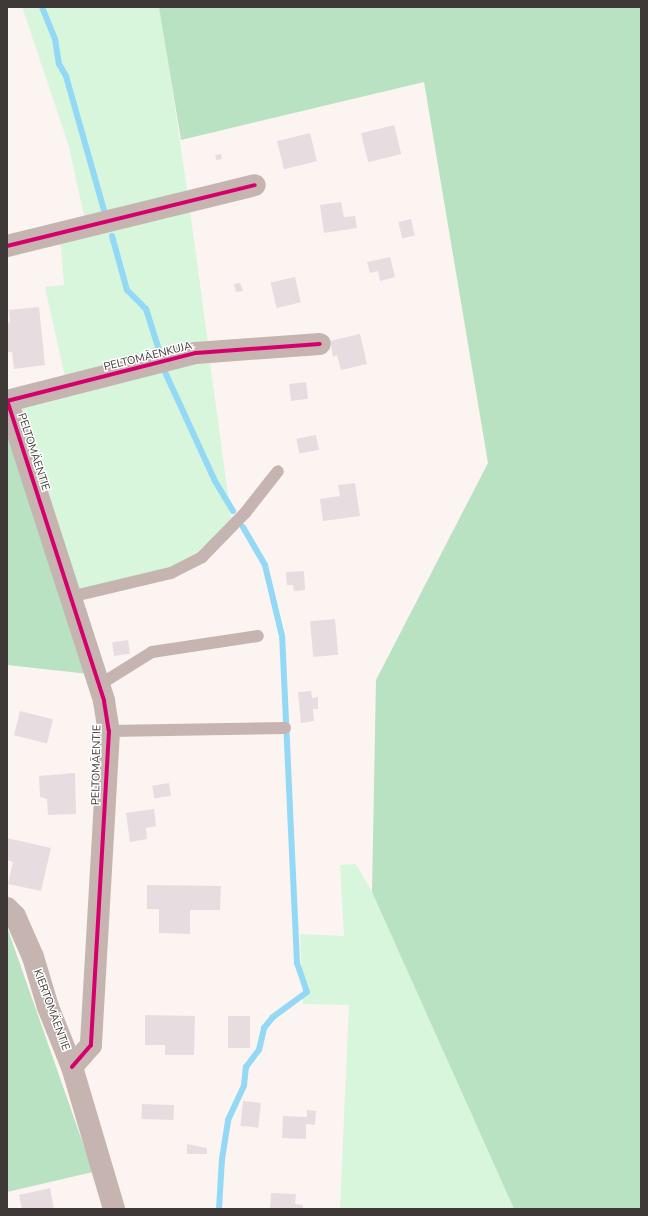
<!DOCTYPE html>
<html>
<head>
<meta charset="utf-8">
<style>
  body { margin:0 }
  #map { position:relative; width:648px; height:1216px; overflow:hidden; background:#fbf4f1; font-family:"Nunito Sans",sans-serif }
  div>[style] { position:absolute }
  .green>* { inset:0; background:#d7f6dc }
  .forest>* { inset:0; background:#b8e2c2 }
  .stream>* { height:6px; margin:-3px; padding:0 3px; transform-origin:3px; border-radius:3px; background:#93d8f5 }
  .building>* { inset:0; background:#e7dde1; transform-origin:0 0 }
  .service>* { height:12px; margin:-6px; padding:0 6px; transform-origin:6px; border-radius:6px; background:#c5b4b0 }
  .minor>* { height:22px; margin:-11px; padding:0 11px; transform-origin:11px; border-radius:11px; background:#c5b4b0 }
  .cycleway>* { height:4px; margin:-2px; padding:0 2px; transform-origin:2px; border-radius:2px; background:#d6006c }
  span { translate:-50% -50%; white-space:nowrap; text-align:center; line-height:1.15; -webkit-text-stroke:3px #fff; paint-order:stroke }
  .street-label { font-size:11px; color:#3e3937 }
  .frame { position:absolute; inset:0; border:8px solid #3e3937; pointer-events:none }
</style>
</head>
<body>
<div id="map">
  <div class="green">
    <i style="clip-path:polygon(22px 7px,160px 7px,188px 196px,85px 220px,68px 143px)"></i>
    <i style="clip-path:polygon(190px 210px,208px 344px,65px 377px,45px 287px,64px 285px,60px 238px)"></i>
    <i style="clip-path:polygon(196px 361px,210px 362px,232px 524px,198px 552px,170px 567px,75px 591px,17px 405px)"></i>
    <i style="clip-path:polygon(356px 864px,372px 892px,514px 1209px,340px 1209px,349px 1005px,303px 1004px,300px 934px,344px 936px,340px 865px)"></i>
  </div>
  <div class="forest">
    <i style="clip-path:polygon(159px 7px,641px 7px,641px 1209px,514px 1209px,372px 892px,376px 680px,488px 463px,424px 82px,181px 140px)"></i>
    <i style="clip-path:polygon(7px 416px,89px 674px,7px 665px)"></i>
    <i style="clip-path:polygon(7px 927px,93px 1172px,7px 1192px)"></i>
  </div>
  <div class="stream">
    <i style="left:42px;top:7px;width:35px;rotate:68deg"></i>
    <i style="left:55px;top:39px;width:25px;rotate:81deg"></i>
    <i style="left:59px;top:64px;width:14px;rotate:60deg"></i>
    <i style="left:66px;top:76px;width:143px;rotate:74.2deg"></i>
    <i style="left:112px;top:236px;width:56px;rotate:74.5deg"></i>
    <i style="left:127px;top:290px;width:27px;rotate:45deg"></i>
    <i style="left:146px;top:309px;width:43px;rotate:72.4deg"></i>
    <i style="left:165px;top:372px;width:120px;rotate:65.4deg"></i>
    <i style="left:215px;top:481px;width:35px;rotate:59deg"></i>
    <i style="left:219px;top:1209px;width:50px;rotate:-86.6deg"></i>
    <i style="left:222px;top:1159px;width:39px;rotate:-81deg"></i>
    <i style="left:228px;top:1120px;width:38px;rotate:-65deg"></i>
    <i style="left:244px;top:1085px;width:18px;rotate:-84deg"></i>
    <i style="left:246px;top:1067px;width:21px;rotate:-53deg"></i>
    <i style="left:259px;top:1050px;width:23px;rotate:-77deg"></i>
    <i style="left:264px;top:1028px;width:14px;rotate:-51deg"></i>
    <i style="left:273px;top:1017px;width:42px;rotate:-36.3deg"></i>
    <i style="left:307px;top:992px;width:31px;rotate:-109deg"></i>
    <i style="left:297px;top:963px;width:327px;rotate:-92.6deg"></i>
    <i style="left:282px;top:636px;width:73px;rotate:-103.5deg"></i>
    <i style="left:265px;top:565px;width:44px;rotate:-120.1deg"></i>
  </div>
  <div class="building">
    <i style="left:394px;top:125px;width:30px;height:34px;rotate:76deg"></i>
    <i style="left:310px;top:133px;width:29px;height:34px;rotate:76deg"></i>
    <i style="left:221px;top:154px;width:5px;height:6px;rotate:79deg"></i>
    <i style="clip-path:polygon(341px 202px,344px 217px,355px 216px,357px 228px,324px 233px,320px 205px)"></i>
    <i style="left:411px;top:219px;width:17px;height:13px;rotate:77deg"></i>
    <i style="clip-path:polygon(390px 257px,395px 277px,380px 281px,378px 271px,370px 273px,367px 262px)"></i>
    <i style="left:295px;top:277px;width:26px;height:25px;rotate:77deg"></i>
    <i style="clip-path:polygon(240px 283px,243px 291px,236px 292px,234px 284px)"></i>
    <i style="clip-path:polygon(39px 307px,45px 365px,14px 369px,12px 352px,7px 352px,8px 323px,10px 322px,9px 310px)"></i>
    <i style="clip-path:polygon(360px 334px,367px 364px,341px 370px,337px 355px,333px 357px,330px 341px)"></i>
    <i style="left:306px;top:382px;width:17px;height:17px;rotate:83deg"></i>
    <i style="left:316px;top:435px;width:15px;height:20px;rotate:79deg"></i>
    <i style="clip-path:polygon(355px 483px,360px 516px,323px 521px,320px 499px,340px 496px,338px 485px)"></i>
    <i style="clip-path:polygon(304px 571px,305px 590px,294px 591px,293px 585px,287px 585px,286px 572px)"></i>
    <i style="left:335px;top:619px;width:36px;height:25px;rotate:85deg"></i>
    <i style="left:128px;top:640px;width:14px;height:16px;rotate:82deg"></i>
    <i style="clip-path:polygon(311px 691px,312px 698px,318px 697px,318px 709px,313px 709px,314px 721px,301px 723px,298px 692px)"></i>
    <i style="left:20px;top:711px;width:34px;height:25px;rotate:14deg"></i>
    <i style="clip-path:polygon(75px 773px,76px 814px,48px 815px,47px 799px,40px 797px,39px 776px)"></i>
    <i style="left:169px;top:783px;width:13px;height:17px;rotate:81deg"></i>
    <i style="clip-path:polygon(154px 809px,156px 826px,146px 828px,147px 839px,130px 842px,126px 813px)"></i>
    <i style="clip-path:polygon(7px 838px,51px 848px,41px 891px,8px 884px,13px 862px,7px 860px)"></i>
    <i style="clip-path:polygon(147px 885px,221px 886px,220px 910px,190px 910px,190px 934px,159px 933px,159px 909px,147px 909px)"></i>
    <i style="clip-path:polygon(145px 1015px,195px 1016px,194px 1055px,165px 1055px,165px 1045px,145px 1045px)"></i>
    <i style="left:228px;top:1016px;width:22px;height:32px"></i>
    <i style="left:243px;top:1101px;width:18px;height:25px;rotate:6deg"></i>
    <i style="left:142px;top:1104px;width:32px;height:15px;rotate:2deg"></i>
    <i style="clip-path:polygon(307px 1110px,316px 1111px,315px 1125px,306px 1124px,306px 1139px,282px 1138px,283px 1116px,307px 1117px)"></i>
    <i style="clip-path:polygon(187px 1144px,207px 1148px,207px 1154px,187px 1154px)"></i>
    <i style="clip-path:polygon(50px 1188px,54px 1209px,22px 1209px,19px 1195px)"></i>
    <i style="clip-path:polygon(271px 1193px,296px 1194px,295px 1204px,303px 1205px,303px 1209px,270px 1209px)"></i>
  </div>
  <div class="service">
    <i style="left:70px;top:597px;width:104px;rotate:-13.4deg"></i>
    <i style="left:171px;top:573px;width:35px;rotate:-27deg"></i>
    <i style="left:202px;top:557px;width:62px;rotate:-45.7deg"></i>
    <i style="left:245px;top:513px;width:53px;rotate:-51.8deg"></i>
    <i style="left:99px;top:685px;width:62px;rotate:-31.9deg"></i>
    <i style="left:152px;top:652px;width:107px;rotate:-8.6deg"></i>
    <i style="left:109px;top:731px;width:176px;rotate:-1deg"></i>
  </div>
  <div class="minor">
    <i style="left:7px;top:246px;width:255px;rotate:-13.8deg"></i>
    <i style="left:7px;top:400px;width:316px;rotate:72.1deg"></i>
    <i style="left:104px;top:701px;width:30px;rotate:81deg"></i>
    <i style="left:109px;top:731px;width:315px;rotate:93.3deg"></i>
    <i style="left:91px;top:1045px;width:29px;rotate:131deg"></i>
    <i style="left:7px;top:401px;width:195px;rotate:-14.3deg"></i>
    <i style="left:196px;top:353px;width:124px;rotate:-4.2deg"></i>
    <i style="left:7px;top:908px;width:11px;rotate:45deg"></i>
    <i style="left:15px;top:916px;width:45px;rotate:66.3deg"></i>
    <i style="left:33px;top:957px;width:52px;rotate:73.3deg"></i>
    <i style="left:48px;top:1007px;width:65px;rotate:68.2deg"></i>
    <i style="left:72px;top:1067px;width:148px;rotate:73.5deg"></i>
  </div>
  <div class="cycleway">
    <i style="left:7px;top:246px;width:255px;rotate:-13.8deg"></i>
    <i style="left:7px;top:400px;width:316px;rotate:72.1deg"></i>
    <i style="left:104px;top:701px;width:30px;rotate:81deg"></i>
    <i style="left:109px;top:731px;width:315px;rotate:93.3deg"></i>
    <i style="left:91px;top:1045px;width:29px;rotate:131deg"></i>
    <i style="left:7px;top:401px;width:195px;rotate:-14.3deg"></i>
    <i style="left:196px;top:353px;width:124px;rotate:-4.2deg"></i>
  </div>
  <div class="street-label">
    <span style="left:148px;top:357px;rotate:-14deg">PELTOMÄENKUJA</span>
    <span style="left:33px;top:452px;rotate:72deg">PELTOMÄENTIE</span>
    <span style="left:97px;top:765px;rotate:-89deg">PELTOMÄENTIE</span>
    <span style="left:51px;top:1010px;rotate:70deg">KIERTOMÄENTIE</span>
  </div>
  <div class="frame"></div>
</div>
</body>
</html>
